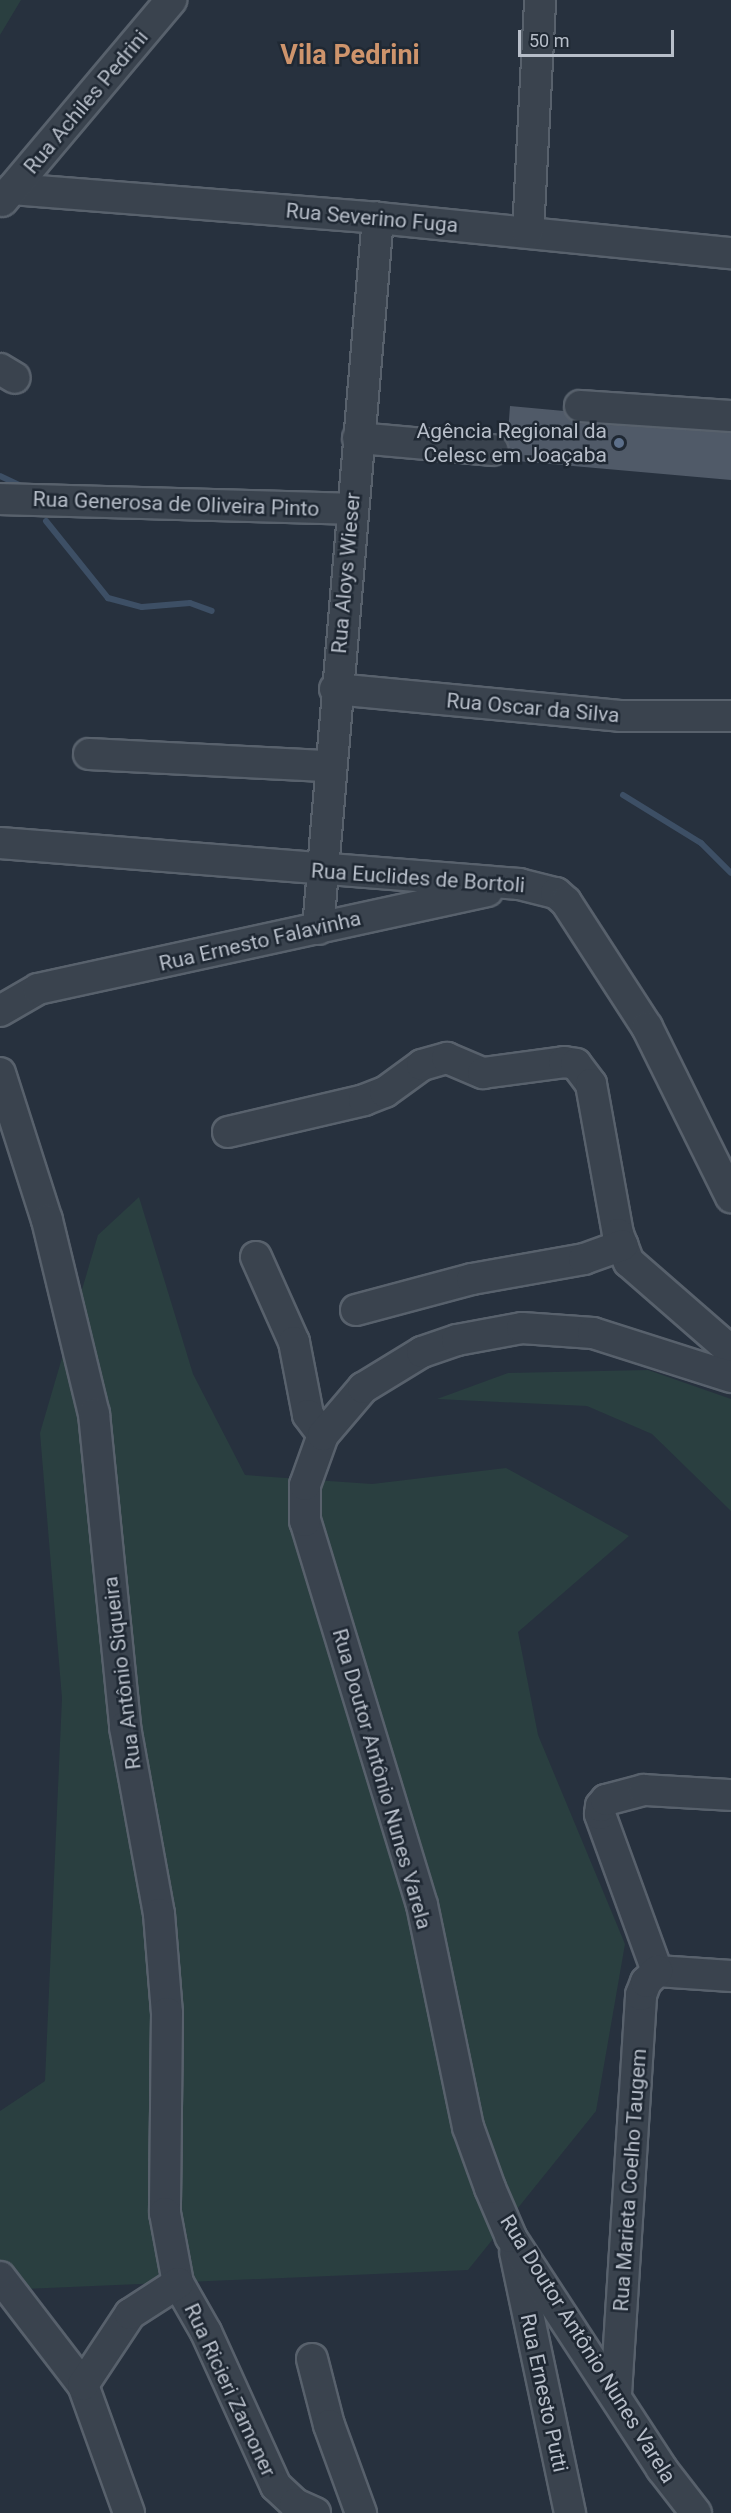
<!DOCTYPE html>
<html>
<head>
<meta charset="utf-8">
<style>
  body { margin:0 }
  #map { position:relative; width:731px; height:2513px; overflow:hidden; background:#27313e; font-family:Roboto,sans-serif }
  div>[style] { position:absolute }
  .green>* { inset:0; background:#2a3f40 }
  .stream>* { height:6px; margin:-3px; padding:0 3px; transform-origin:3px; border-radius:3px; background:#3d4f65 }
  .building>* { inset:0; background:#505a68 }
  .roads { filter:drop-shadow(2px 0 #58616c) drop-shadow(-2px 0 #58616c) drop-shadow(0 2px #58616c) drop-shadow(0 -2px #58616c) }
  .minor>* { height:30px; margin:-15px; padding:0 15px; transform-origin:15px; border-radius:15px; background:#3a434e }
  .dots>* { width:16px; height:16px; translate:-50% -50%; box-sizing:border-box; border:3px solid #1f2833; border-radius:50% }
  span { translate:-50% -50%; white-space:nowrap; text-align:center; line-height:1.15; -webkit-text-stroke:5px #1f2833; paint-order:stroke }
  .street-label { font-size:21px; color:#b7bec9 }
  .poi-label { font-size:21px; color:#b7bec9 }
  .right { translate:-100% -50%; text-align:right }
  .district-label { font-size:27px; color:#ce946c; font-weight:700 }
  .scale { position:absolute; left:518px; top:30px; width:156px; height:27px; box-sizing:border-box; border:3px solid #b7bec9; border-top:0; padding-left:8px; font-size:18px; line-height:21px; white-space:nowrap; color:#b7bec9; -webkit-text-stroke:4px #1f2833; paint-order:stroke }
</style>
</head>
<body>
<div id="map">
  <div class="green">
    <i style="clip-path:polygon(0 0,21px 0,0 35px)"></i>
    <i style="clip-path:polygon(139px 1197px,193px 1374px,245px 1475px,372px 1484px,506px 1468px,629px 1536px,518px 1632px,538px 1735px,625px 1944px,596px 2111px,468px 2270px,0 2290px,0 2111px,45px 2081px,62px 1698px,40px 1433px,98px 1235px)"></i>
    <i style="clip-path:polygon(648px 1370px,731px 1399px,731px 1511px,652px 1434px,587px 1406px,437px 1399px,508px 1373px)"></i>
  </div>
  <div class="stream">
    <i style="left:0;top:476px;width:21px;rotate:25deg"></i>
    <i style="left:46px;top:521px;width:99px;rotate:51.2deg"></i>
    <i style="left:108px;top:598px;width:35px;rotate:15deg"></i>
    <i style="left:142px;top:607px;width:48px;rotate:-4.8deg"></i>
    <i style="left:190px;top:603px;width:23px;rotate:20deg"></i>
    <i style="left:623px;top:795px;width:92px;rotate:31.6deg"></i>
    <i style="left:701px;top:843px;width:42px;rotate:45deg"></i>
  </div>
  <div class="building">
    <i style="clip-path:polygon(510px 406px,564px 411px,570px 420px,579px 423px,731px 433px,731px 480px,506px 460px)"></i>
  </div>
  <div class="roads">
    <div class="minor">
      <i style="left:12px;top:189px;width:367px;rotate:4.5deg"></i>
      <i style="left:378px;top:218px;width:355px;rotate:5.7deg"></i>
      <i style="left:2px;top:201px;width:263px;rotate:-49.9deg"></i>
      <i style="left:528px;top:232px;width:232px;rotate:-87deg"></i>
      <i style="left:0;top:369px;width:17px;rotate:31deg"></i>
      <i style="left:580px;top:406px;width:151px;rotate:3.8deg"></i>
      <i style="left:358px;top:438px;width:135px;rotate:5.1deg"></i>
      <i style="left:0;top:499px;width:352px;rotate:1.6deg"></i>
      <i style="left:335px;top:689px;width:286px;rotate:5.4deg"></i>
      <i style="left:620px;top:716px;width:111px"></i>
      <i style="left:89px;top:754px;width:240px;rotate:2.9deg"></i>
      <i style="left:0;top:843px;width:521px;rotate:4.52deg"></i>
      <i style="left:519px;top:884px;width:38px;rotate:14deg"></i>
      <i style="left:556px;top:893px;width:13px;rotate:42deg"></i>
      <i style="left:566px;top:902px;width:149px;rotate:57.1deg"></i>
      <i style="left:647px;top:1027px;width:190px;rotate:63.7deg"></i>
      <i style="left:318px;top:929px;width:714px;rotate:-85.18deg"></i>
      <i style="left:0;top:1011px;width:44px;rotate:-30.1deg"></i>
      <i style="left:38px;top:989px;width:460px;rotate:-12.3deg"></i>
      <i style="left:0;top:1073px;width:154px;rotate:72.3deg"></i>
      <i style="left:47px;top:1220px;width:200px;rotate:76.4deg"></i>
      <i style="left:94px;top:1414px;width:315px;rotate:84.3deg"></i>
      <i style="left:125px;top:1727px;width:190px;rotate:79.7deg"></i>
      <i style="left:159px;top:1914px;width:99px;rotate:85.4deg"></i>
      <i style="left:167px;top:2013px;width:200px;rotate:90.6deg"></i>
      <i style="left:165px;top:2213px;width:71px;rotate:79.5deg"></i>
      <i style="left:178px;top:2283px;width:56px;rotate:60.3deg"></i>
      <i style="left:206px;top:2332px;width:169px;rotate:65.6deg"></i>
      <i style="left:276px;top:2486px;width:26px;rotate:43deg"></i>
      <i style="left:295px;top:2504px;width:22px;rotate:24deg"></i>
      <i style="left:228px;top:1132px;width:140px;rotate:-13.2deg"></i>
      <i style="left:364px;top:1100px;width:22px;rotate:-21deg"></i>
      <i style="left:385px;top:1092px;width:46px;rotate:-36.1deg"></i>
      <i style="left:422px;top:1065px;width:26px;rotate:-16deg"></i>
      <i style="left:447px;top:1058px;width:39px;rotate:23deg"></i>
      <i style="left:483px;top:1073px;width:82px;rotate:-7.7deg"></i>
      <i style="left:564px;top:1062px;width:12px;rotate:9deg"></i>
      <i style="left:576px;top:1064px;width:25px;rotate:53deg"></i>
      <i style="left:591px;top:1084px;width:152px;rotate:79.8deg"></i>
      <i style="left:618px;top:1234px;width:30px;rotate:69deg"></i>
      <i style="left:629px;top:1262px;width:135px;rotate:41.1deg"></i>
      <i style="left:256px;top:1257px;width:93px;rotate:65.9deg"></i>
      <i style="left:294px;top:1342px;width:74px;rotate:79.1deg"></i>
      <i style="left:308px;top:1415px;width:25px;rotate:53deg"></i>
      <i style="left:356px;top:1310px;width:120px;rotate:-15deg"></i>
      <i style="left:472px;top:1279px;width:114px;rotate:-10.1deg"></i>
      <i style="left:584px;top:1259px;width:41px;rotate:-19.7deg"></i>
      <i style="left:657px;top:1971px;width:167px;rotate:-110deg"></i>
      <i style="left:600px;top:1814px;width:8px;rotate:-83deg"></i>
      <i style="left:601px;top:1806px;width:8px;rotate:-50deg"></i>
      <i style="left:606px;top:1800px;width:39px;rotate:-15deg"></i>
      <i style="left:644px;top:1790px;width:87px;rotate:3.3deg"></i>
      <i style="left:657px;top:1971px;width:74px;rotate:3.9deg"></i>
      <i style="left:515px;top:2252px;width:267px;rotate:78.1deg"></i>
      <i style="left:0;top:2277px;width:136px;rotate:52.5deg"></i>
      <i style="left:83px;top:2385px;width:136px;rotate:70.2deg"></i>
      <i style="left:312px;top:2359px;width:68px;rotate:75.6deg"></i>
      <i style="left:329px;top:2425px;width:94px;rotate:70deg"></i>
      <i style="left:83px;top:2385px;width:85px;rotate:-56.5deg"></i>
      <i style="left:130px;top:2314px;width:57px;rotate:-32.9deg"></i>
      <i style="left:616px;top:2394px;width:400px;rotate:-86.4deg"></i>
      <i style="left:641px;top:1995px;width:14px;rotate:-69deg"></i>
      <i style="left:646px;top:1982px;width:16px;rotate:-45deg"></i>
      <i style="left:696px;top:2513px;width:56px;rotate:-127.7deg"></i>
      <i style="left:662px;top:2469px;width:277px;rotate:-123.1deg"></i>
      <i style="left:511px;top:2237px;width:53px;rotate:-113.2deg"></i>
      <i style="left:490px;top:2188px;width:65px;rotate:-109.8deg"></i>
      <i style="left:468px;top:2127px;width:227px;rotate:-101.7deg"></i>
      <i style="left:422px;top:1905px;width:401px;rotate:-106.9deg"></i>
      <i style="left:305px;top:1521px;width:36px;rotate:-90deg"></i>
      <i style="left:305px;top:1485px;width:53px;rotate:-70.2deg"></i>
      <i style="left:323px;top:1435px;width:62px;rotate:-49.6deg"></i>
      <i style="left:363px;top:1388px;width:69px;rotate:-31.4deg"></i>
      <i style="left:422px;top:1352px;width:37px;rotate:-19deg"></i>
      <i style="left:457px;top:1340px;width:66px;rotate:-10.5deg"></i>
      <i style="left:522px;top:1328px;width:71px;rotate:4deg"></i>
      <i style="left:593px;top:1333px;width:145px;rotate:17.7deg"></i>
    </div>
  </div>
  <div class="dots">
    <i style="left:619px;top:443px;background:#5c6f8a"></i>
  </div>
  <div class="street-label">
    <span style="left:86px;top:102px;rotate:-50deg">Rua Achiles Pedrini</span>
    <span style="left:372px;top:218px;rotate:5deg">Rua Severino Fuga</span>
    <span style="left:176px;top:504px;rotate:2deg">Rua Generosa de Oliveira Pinto</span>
    <span style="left:346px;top:573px;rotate:-85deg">Rua Aloys Wieser</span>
    <span style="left:533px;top:708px;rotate:5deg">Rua Oscar da Silva</span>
    <span style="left:418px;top:878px;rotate:4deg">Rua Euclides de Bortoli</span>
    <span style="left:260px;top:941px;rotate:-13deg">Rua Ernesto Falavinha</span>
    <span style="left:122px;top:1673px;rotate:-97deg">Rua Antônio Siqueira</span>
    <span style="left:382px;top:1779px;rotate:74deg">Rua Doutor Antônio Nunes Varela</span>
    <span style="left:630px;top:2180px;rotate:-86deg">Rua Marieta Coelho Taugem</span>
    <span style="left:588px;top:2349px;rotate:58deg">Rua Doutor Antônio Nunes Varela</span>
    <span style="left:230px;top:2390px;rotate:65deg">Rua Ricieri Zamoner</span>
    <span style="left:544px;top:2393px;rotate:78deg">Rua Ernesto Putti</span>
  </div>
  <div class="poi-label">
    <span class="right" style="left:607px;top:443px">Agência Regional da<br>Celesc em Joaçaba</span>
  </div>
  <div class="district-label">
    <span style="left:350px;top:56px">Vila Pedrini</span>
  </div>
  <div class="scale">50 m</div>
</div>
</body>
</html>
